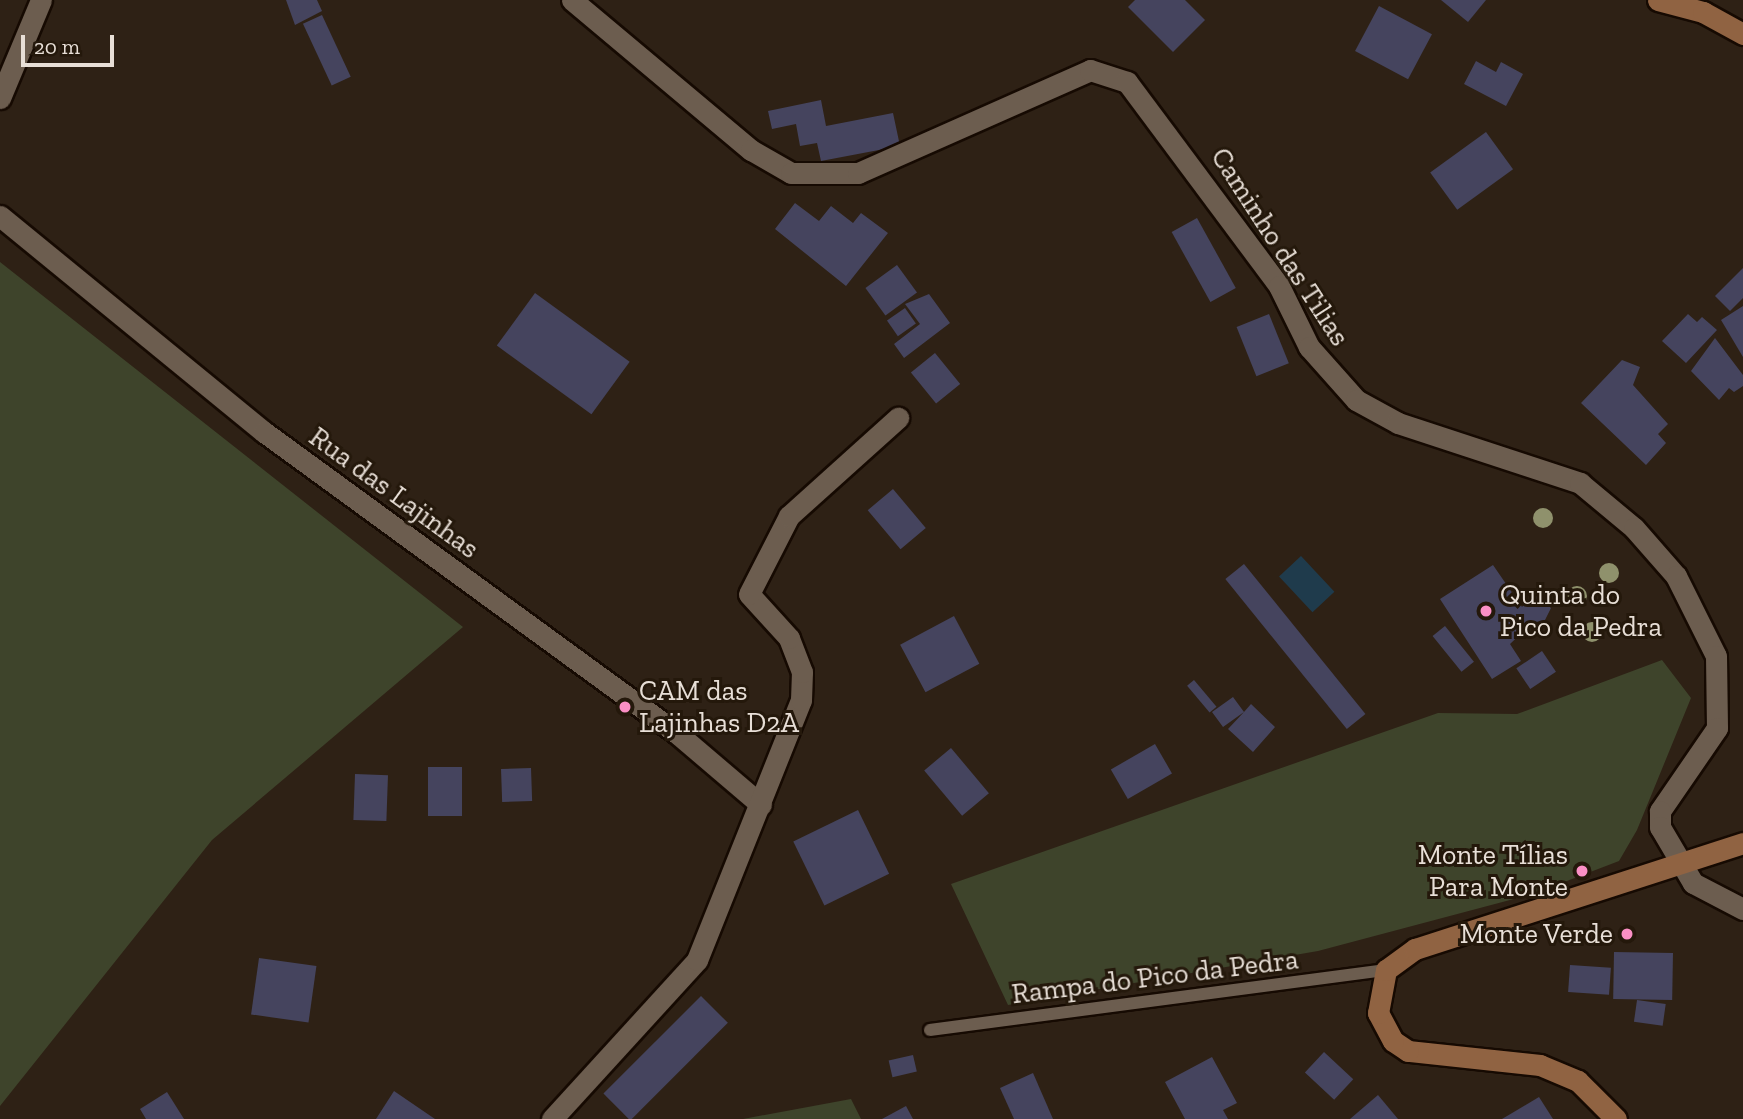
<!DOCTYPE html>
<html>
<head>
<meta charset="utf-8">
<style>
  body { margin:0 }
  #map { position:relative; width:1743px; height:1119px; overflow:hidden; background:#2e2115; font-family:"Zilla Slab",serif }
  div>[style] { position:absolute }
  .green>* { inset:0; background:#3e442b }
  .water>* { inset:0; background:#1f3b4c; transform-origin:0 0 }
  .building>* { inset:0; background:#45445e; transform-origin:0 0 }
  .roads { filter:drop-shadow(2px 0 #160a02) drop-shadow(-2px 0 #160a02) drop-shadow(0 2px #160a02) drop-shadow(0 -2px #160a02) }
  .lane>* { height:12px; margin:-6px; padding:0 6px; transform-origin:6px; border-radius:6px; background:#6c5d4f }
  .street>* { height:21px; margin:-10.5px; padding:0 10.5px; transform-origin:10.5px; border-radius:10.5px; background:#6c5d4f }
  .secondary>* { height:21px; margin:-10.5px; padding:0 10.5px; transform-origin:10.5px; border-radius:10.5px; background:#906342 }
  .trees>* { width:20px; height:20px; margin:-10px; border-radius:50%; background:#8f916c }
  .dots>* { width:19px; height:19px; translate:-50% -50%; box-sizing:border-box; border:4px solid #24180b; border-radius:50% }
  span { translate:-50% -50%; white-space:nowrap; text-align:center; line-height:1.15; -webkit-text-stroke:6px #24180b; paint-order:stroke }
  .street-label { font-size:28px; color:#e8dfd7 }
  .poi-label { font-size:28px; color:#e8dfd7 }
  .left { translate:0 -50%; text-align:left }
  .right { translate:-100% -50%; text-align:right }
  .scale { position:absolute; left:21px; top:35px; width:93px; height:32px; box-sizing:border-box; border:4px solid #e8dfd7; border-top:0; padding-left:9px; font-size:21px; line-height:24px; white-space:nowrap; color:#e8dfd7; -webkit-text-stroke:5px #24180b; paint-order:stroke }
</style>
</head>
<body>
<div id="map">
  <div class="green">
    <i style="clip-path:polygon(0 262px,463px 627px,212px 840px,0 1106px)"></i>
    <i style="clip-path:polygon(1662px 660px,1691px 698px,1637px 830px,1619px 861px,1533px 894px,1318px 951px,1008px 1005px,951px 884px,1438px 713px,1517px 714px)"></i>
    <i style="clip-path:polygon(851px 1099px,861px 1119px,743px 1119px)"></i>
  </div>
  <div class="water">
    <i style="left:1301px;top:556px;width:49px;height:30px;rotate:47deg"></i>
  </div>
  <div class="building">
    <i style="clip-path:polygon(286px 0,317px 0,322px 11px,295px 25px)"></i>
    <i style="clip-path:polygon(1135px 0,1185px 0,1205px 20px,1173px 52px,1128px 7px)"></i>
    <i style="clip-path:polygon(1441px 0,1486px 0,1468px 22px)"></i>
    <i style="left:1379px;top:6px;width:60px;height:51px;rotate:28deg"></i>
    <i style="left:322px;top:15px;width:68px;height:21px;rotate:65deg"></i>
    <i style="clip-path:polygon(1476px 61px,1496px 72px,1501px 62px,1523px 74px,1506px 106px,1464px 84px)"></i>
    <i style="clip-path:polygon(821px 100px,826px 126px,893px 113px,900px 146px,821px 161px,817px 143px,800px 146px,796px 124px,772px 129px,768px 111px)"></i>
    <i style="left:1486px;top:132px;width:46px;height:69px;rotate:54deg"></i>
    <i style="clip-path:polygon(795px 203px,819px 221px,831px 206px,853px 223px,861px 213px,888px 233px,846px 286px,775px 229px)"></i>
    <i style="left:1197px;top:218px;width:80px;height:29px;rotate:61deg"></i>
    <i style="left:897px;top:265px;width:34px;height:39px;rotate:54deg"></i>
    <i style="clip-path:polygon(1743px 268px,1743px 298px,1730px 311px,1715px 296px)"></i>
    <i style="left:535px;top:293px;width:117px;height:65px;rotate:36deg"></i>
    <i style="clip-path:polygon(929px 294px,950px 323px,904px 358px,894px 344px,920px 324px,905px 304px)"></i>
    <i style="clip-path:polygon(1743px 306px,1743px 357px,1721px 320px)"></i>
    <i style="left:905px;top:308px;width:19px;height:22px;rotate:55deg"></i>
    <i style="left:1269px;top:314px;width:53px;height:35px;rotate:68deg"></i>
    <i style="clip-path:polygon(1688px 314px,1697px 322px,1702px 317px,1717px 330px,1686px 363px,1662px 341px)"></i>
    <i style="clip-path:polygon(1715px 338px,1743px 375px,1743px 386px,1734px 392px,1729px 388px,1719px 400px,1691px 371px)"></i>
    <i style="left:935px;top:353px;width:40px;height:31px;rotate:51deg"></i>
    <i style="clip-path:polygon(1622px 360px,1640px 367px,1633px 385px,1668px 424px,1658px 434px,1666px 443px,1646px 465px,1581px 403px)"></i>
    <i style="left:893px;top:489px;width:51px;height:33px;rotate:50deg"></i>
    <i style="left:1244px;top:564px;width:193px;height:24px;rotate:51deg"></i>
    <i style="clip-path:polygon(1493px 565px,1522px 607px,1534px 594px,1551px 608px,1545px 620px,1532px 623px,1510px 644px,1521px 661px,1492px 679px,1440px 599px)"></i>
    <i style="left:954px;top:616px;width:54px;height:61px;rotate:62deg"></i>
    <i style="left:1445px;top:626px;width:46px;height:16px;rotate:51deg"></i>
    <i style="left:1542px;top:651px;width:25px;height:31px;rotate:56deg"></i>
    <i style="left:1194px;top:680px;width:35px;height:9px;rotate:50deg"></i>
    <i style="clip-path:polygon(1233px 697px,1244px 712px,1251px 704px,1275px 727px,1253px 752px,1228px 729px,1244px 712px,1223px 727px,1212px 712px)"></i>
    <i style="left:1155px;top:744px;width:34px;height:51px;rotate:60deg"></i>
    <i style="left:951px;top:748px;width:59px;height:35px;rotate:50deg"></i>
    <i style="left:428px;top:767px;width:34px;height:49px"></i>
    <i style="left:531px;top:768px;width:33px;height:30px;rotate:88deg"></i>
    <i style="left:355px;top:774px;width:33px;height:46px;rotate:2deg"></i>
    <i style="left:858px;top:810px;width:71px;height:72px;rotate:64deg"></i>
    <i style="left:1614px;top:952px;width:59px;height:47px;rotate:1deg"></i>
    <i style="left:259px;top:958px;width:58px;height:57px;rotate:8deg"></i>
    <i style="left:1570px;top:965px;width:41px;height:27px;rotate:4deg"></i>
    <i style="left:701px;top:996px;width:38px;height:138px;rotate:45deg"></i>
    <i style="left:1637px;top:1000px;width:29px;height:22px;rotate:8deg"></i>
    <i style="left:1324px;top:1052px;width:40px;height:28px;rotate:43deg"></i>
    <i style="left:913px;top:1055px;width:17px;height:25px;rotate:77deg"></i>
    <i style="clip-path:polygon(1212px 1057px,1237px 1103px,1223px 1110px,1228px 1119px,1185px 1119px,1165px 1082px)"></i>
    <i style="clip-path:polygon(1033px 1073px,1053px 1119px,1014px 1119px,1000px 1088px)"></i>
    <i style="clip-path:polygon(394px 1091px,435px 1119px,376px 1119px)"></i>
    <i style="clip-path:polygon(167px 1092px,184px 1119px,146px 1119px,140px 1109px)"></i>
    <i style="clip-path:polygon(1378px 1095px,1398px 1119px,1350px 1119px)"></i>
    <i style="clip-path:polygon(1539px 1097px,1553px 1119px,1502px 1119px)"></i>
    <i style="clip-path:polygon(906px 1106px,913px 1119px,882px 1119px)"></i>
  </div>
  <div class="roads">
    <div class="lane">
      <i style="left:930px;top:1030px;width:460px;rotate:-7.5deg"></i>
    </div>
    <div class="street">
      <i style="left:572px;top:0;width:234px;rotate:40deg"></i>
      <i style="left:751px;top:150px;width:46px;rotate:29.9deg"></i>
      <i style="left:791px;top:173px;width:67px"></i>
      <i style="left:858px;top:173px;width:254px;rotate:-23.9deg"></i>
      <i style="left:1090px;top:70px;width:39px;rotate:18deg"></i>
      <i style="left:1127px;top:82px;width:254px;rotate:53.3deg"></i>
      <i style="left:1279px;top:286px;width:68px;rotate:63.8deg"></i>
      <i style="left:1309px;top:347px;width:71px;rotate:48.4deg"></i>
      <i style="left:1356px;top:400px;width:48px;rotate:28.7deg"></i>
      <i style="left:1398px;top:423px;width:192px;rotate:18.2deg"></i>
      <i style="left:1580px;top:483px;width:70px;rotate:39.8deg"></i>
      <i style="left:1634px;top:528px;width:64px;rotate:48.8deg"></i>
      <i style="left:1676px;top:576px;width:89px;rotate:63.4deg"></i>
      <i style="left:1716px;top:656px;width:72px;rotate:89.2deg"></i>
      <i style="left:1717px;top:728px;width:101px;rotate:124.5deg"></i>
      <i style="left:1660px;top:811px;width:16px;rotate:90deg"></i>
      <i style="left:1660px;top:827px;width:65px;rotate:59.5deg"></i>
      <i style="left:1693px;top:883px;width:56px;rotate:27.5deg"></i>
      <i style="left:0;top:98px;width:106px;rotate:-67.3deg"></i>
      <i style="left:0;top:216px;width:341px;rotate:39.3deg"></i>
      <i style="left:264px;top:432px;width:512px;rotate:36.11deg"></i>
      <i style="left:678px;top:734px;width:109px;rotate:40.5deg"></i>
      <i style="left:552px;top:1119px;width:215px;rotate:-47.6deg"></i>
      <i style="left:697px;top:960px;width:280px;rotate:-68.2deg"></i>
      <i style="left:801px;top:700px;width:28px;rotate:-88deg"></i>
      <i style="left:802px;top:672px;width:36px;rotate:-111deg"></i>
      <i style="left:789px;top:638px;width:59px;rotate:-132.3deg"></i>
      <i style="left:749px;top:594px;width:88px;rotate:-62.9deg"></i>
      <i style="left:789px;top:516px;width:147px;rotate:-42deg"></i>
    </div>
    <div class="secondary">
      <i style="left:1658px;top:0;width:47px;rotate:14.9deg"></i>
      <i style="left:1703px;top:12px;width:46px;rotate:28.8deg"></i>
      <i style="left:1616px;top:1119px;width:54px;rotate:-135deg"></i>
      <i style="left:1578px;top:1081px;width:41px;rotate:-157.2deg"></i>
      <i style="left:1540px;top:1065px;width:133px;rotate:-173.9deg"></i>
      <i style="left:1408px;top:1051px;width:18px;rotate:-146deg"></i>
      <i style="left:1393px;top:1041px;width:32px;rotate:-118deg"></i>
      <i style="left:1378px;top:1013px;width:44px;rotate:-79.5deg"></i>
      <i style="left:1386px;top:970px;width:36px;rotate:-36deg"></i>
      <i style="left:1415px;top:949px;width:345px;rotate:-17.9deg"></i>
    </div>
  </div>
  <div class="trees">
    <i style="left:1543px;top:518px"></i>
    <i style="left:1609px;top:573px"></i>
    <i style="left:1577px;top:596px"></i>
    <i style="left:1592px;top:632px"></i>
  </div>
  <div class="dots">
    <i style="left:1486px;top:611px;background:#fb8fc5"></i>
    <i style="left:625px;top:707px;background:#fb8fc5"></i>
    <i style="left:1582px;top:871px;background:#fb8fc5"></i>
    <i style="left:1627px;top:934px;background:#fb8fc5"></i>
  </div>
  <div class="street-label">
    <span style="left:1280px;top:247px;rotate:57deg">Caminho das Tilias</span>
    <span style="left:394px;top:493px;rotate:36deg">Rua das Lajinhas</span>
    <span style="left:1155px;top:977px;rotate:-7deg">Rampa do Pico da Pedra</span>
  </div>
  <div class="poi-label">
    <span class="left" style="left:1500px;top:611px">Quinta do<br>Pico da Pedra</span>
    <span class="left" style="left:639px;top:707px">CAM das<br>Lajinhas D2A</span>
    <span class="right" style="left:1568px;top:871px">Monte Tílias<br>Para Monte</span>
    <span class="right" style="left:1613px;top:934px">Monte Verde</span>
  </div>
  <div class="scale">20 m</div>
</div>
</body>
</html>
